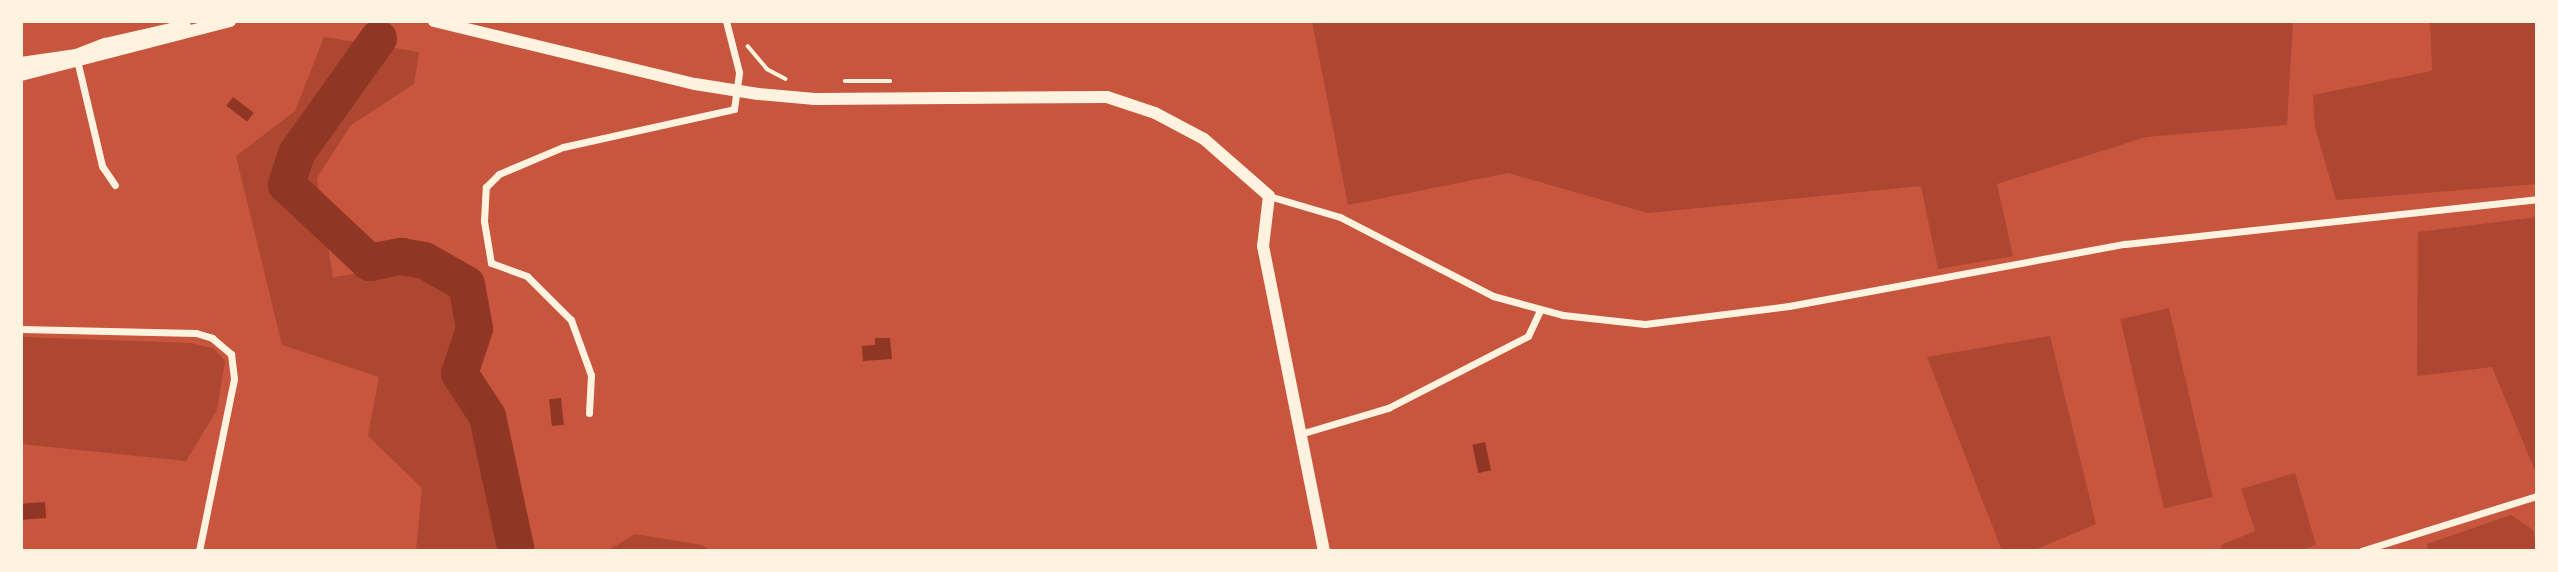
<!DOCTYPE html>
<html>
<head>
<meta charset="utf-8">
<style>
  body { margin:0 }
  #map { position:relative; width:2558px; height:572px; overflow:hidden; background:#c8553d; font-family:"Sofia Sans Condensed",sans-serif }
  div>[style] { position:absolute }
  .green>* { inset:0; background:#ae4732; transform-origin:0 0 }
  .water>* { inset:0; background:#8f3625; transform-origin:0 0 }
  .river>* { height:37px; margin:-18.5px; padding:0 18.5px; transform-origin:18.5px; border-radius:18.5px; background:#8f3625 }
  .path>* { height:3.5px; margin:-1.75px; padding:0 1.75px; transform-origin:1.75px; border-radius:1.75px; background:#fff3e0 }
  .minor>* { height:7px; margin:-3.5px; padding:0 3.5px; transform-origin:3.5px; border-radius:3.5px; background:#fff3e0 }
  .tertiary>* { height:12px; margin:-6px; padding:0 6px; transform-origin:6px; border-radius:6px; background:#fff3e0 }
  span { translate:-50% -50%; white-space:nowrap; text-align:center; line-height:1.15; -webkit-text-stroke:5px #fff3e0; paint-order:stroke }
  .frame { position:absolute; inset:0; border:23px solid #fff3e0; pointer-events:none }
</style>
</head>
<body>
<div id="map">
  <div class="green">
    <i style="clip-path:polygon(1312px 21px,2293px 21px,2287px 125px,2146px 137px,1997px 184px,2013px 256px,1938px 269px,1921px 186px,1648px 213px,1508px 173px,1348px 205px)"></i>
    <i style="clip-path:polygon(2430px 21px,2537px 21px,2537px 184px,2336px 200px,2315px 127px,2313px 95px,2432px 71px)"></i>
    <i style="clip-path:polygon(324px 37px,419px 52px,414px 84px,351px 125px,317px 178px,333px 277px,404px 267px,457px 291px,526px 551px,416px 551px,422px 488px,368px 436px,379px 377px,282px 345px,236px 156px,295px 111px)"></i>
    <i style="clip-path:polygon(2537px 217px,2537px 473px,2536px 473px,2492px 367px,2417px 376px,2418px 232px)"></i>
    <i style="left:2169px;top:308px;width:194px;height:50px;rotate:77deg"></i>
    <i style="clip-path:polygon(2050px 336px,2096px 524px,2032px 551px,2002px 551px,1927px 357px)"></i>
    <i style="clip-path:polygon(21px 337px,190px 343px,213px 348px,225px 361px,217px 410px,186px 461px,21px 444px)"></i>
    <i style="clip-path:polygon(2295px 473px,2316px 545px,2299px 551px,2222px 551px,2221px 545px,2255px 531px,2241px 489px)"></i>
    <i style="clip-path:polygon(2511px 515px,2533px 530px,2537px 551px,2428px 551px,2427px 544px)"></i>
    <i style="clip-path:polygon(635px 534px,702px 545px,711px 551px,607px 551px)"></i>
  </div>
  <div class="water">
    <i style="left:233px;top:97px;width:26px;height:11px;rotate:37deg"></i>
    <i style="clip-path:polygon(875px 338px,890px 338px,892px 359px,863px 361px,862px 346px,875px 345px)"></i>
    <i style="left:561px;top:398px;width:27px;height:12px;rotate:84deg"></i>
    <i style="left:1485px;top:442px;width:29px;height:13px;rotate:78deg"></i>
    <i style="left:45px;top:502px;width:16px;height:24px;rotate:86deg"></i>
  </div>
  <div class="river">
    <i style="left:378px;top:38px;width:141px;rotate:125.5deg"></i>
    <i style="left:296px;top:153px;width:33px;rotate:108deg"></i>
    <i style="left:286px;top:184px;width:114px;rotate:43.2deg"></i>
    <i style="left:369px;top:262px;width:33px;rotate:-11deg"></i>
    <i style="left:401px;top:256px;width:23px;rotate:10deg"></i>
    <i style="left:424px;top:260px;width:48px;rotate:29.7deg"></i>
    <i style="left:466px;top:284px;width:45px;rotate:79.7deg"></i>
    <i style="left:474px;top:328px;width:47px;rotate:108.4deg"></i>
    <i style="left:459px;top:373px;width:51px;rotate:56.9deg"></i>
    <i style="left:487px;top:416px;width:138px;rotate:77.9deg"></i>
  </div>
  <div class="path">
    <i style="left:748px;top:46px;width:30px;rotate:50deg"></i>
    <i style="left:767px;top:69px;width:21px;rotate:28deg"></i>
    <i style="left:845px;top:81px;width:45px"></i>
  </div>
  <div class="minor">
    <i style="left:77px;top:60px;width:109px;rotate:76.7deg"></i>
    <i style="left:102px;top:166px;width:23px;rotate:56deg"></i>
    <i style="left:1269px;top:196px;width:74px;rotate:16.5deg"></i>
    <i style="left:1340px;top:217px;width:172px;rotate:27.3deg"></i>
    <i style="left:1493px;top:296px;width:73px;rotate:15.2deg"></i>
    <i style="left:1563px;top:315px;width:82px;rotate:6.3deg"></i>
    <i style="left:1645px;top:324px;width:145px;rotate:-7.1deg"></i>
    <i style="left:1789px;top:306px;width:342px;rotate:-10.5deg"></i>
    <i style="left:2125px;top:244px;width:414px;rotate:-6.2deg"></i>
    <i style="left:21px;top:329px;width:175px;rotate:1.3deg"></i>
    <i style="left:196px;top:333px;width:17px;rotate:17deg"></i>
    <i style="left:212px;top:338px;width:25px;rotate:40deg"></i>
    <i style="left:231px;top:354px;width:25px;rotate:83deg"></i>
    <i style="left:234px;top:379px;width:176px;rotate:101.5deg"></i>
    <i style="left:589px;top:413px;width:38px;rotate:-87deg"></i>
    <i style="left:591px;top:375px;width:59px;rotate:-110deg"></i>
    <i style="left:571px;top:320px;width:62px;rotate:-135deg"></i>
    <i style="left:527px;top:276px;width:38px;rotate:-160deg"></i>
    <i style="left:491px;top:263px;width:43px;rotate:-99.5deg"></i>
    <i style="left:484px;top:221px;width:34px;rotate:-87deg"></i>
    <i style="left:486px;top:187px;width:18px;rotate:-45deg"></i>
    <i style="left:499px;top:174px;width:69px;rotate:-22.9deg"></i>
    <i style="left:563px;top:147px;width:175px;rotate:-12.5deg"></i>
    <i style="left:734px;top:109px;width:37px;rotate:-82deg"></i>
    <i style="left:739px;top:72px;width:53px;rotate:-104.3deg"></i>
    <i style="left:1300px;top:434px;width:92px;rotate:-16.5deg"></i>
    <i style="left:1388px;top:408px;width:157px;rotate:-27.2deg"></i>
    <i style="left:1528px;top:336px;width:29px;rotate:-65deg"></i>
    <i style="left:2361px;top:551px;width:184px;rotate:-17.4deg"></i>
  </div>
  <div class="tertiary">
    <i style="left:434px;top:21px;width:268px;rotate:13.6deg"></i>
    <i style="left:695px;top:84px;width:64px;rotate:9deg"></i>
    <i style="left:758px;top:94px;width:57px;rotate:5deg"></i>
    <i style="left:815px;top:99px;width:292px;rotate:-0.4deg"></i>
    <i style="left:1107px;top:97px;width:51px;rotate:18.4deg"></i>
    <i style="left:1155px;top:113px;width:55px;rotate:28deg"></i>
    <i style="left:1204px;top:139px;width:86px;rotate:41.2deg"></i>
    <i style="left:1269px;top:196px;width:50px;rotate:96.8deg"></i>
    <i style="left:1263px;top:246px;width:311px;rotate:78.7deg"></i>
    <i style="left:21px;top:63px;width:56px;rotate:-8.3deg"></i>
    <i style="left:76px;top:55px;width:31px;rotate:-21deg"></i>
    <i style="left:105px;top:44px;width:82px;rotate:-12.7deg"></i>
    <i style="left:21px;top:75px;width:216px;rotate:-14.5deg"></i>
  </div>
  <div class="frame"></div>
</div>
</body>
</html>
